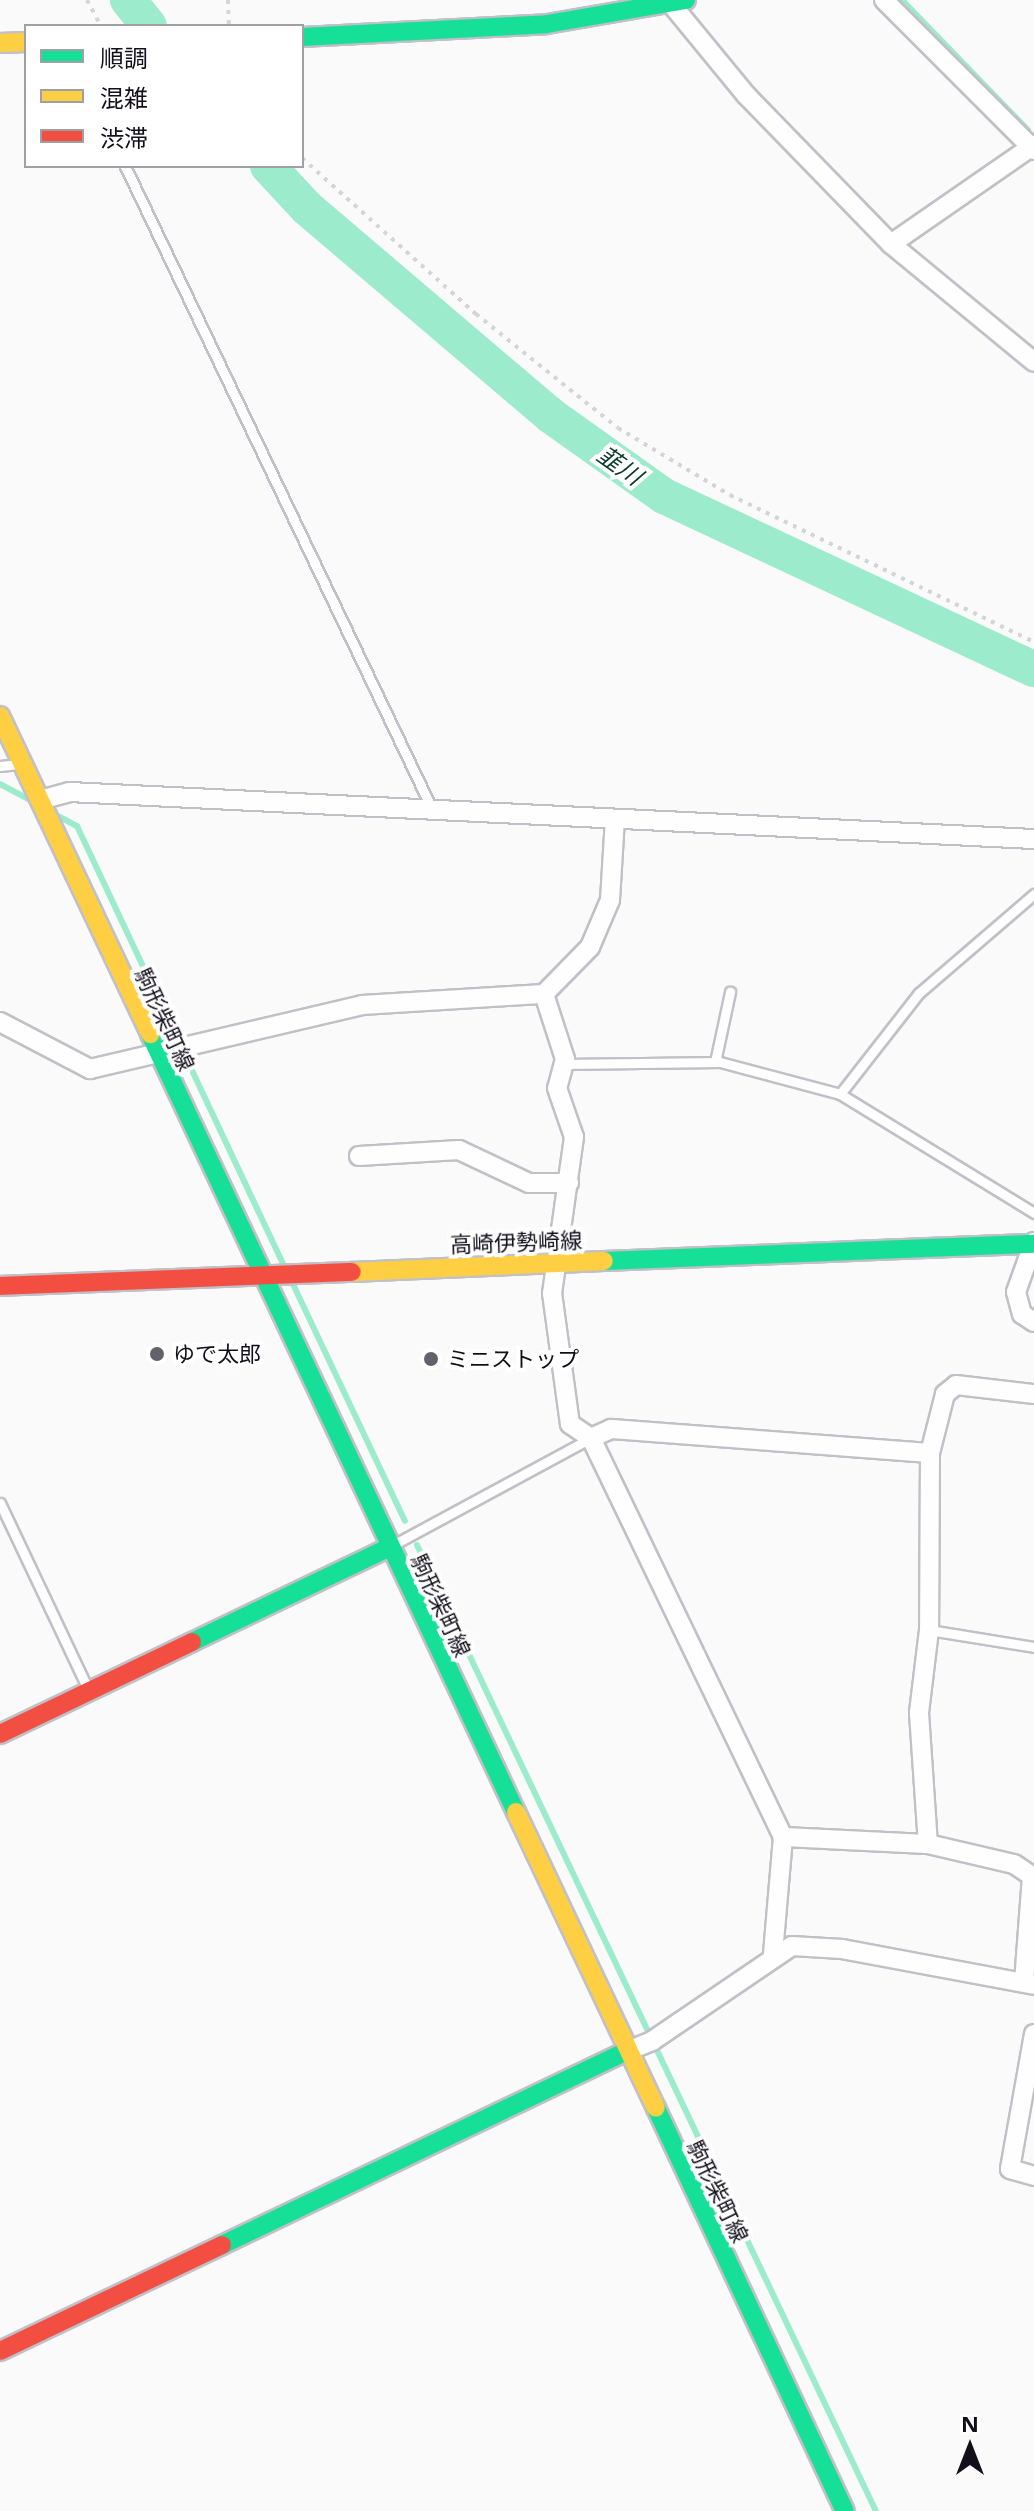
<!DOCTYPE html>
<html>
<head>
<meta charset="utf-8">
<style>
  body { margin:0 }
  #map { position:relative; width:1034px; height:2511px; overflow:hidden; background:#fafafa; font-family:"Open Sans","Noto Sans JP",sans-serif }
  div>[style] { position:absolute }
  .stream>* { height:6px; margin:-3px; padding:0 3px; transform-origin:3px; border-radius:3px; background:#9cebcc }
  .river>* { height:36px; margin:-18px; padding:0 18px; transform-origin:18px; border-radius:18px; background:#9cebcc }
  .path>* { height:4px; margin-top:-2px; transform-origin:0; background:repeating-linear-gradient(90deg,#d5d5d5 0 4px,transparent 0 10px) }
  .roads { filter:drop-shadow(2px 0 #c2c0c7) drop-shadow(-2px 0 #c2c0c7) drop-shadow(0 2px #c2c0c7) drop-shadow(0 -2px #c2c0c7) }
  .lane>* { height:9px; margin:-4.5px; padding:0 4.5px; transform-origin:4.5px; border-radius:4.5px; background:#fefefe }
  .street>* { height:18px; margin:-9px; padding:0 9px; transform-origin:9px; border-radius:9px; background:#fefefe }
  .fast>* { height:18px; margin:-9px; padding:0 9px; transform-origin:9px; border-radius:9px; background:#16e098 }
  .slow>* { height:18px; margin:-9px; padding:0 9px; transform-origin:9px; border-radius:9px; background:#ffcf43 }
  .jam>* { height:18px; margin:-9px; padding:0 9px; transform-origin:9px; border-radius:9px; background:#f24e42 }
  .dots>* { width:22px; height:22px; translate:-50% -50%; box-sizing:border-box; border:4px solid #fff; border-radius:50% }
  span { translate:-50% -50%; white-space:nowrap; text-align:center; line-height:1.15; -webkit-text-stroke:8px #fff; paint-order:stroke }
  .street-label { font-size:22px; color:#120f1b }
  .poi-label { font-size:22px; color:#120f1b }
  .left { translate:0 -50%; text-align:left }
  .water-label { font-size:24px; color:#083b2b; font-style:italic }
  .legend { position:absolute; left:24px; top:24px; width:280px; height:144px; box-sizing:border-box; background:#fff; border:2px solid #a09fa4; margin:0; padding:10px 14px; list-style:none; font-size:24px; color:#120f1b }
  .legend li { display:flex; align-items:center; gap:16px; height:40px }
  .legend b { width:40px; border:2px solid #a09fa4 }
  .north { position:absolute; left:930px; top:2407px; width:80px; height:80px; -webkit-text-stroke:6px #fff; paint-order:stroke; rotate:0deg; font-size:22px; font-weight:700; line-height:32px; text-align:center; color:#120f1b }
  .north::after { content:''; display:block; margin:auto; width:28px; height:36px; background:#120f1b; clip-path:polygon(50% 0,100% 100%,50% 72%,0 100%) }
</style>
</head>
<body>
<div id="map">
  <div class="stream">
    <i style="left:902px;top:0;width:181px;rotate:45.9deg"></i>
    <i style="left:0;top:784px;width:36px;rotate:28deg"></i>
    <i style="left:56px;top:815px;width:24px;rotate:28deg"></i>
    <i style="left:77px;top:826px;width:488px;rotate:64.8deg"></i>
    <i style="left:292px;top:1282px;width:264px;rotate:64.7deg"></i>
    <i style="left:417px;top:1545px;width:1070px;rotate:64.59deg"></i>
  </div>
  <div class="river">
    <i style="left:128px;top:0;width:33px;rotate:51deg"></i>
    <i style="left:268px;top:166px;width:57px;rotate:47.1deg"></i>
    <i style="left:307px;top:208px;width:319px;rotate:40.4deg"></i>
    <i style="left:550px;top:415px;width:140px;rotate:35.4deg"></i>
    <i style="left:664px;top:496px;width:408px;rotate:25.1deg"></i>
  </div>
  <div class="path">
    <i style="left:87px;top:0;width:30px;rotate:62deg"></i>
    <i style="left:228px;top:0;width:26px;rotate:88deg"></i>
    <i style="left:302px;top:158px;width:234px;rotate:41.9deg"></i>
    <i style="left:476px;top:314px;width:182px;rotate:38.8deg"></i>
    <i style="left:618px;top:428px;width:131px;rotate:30.9deg"></i>
    <i style="left:730px;top:495px;width:338px;rotate:25.8deg"></i>
  </div>
  <div class="roads">
    <div class="lane">
      <i style="left:125px;top:166px;width:710px;rotate:64.48deg"></i>
      <i style="left:0;top:766px;width:19px;rotate:-6deg"></i>
      <i style="left:715px;top:1062px;width:72px;rotate:-77.9deg"></i>
      <i style="left:564px;top:1064px;width:156px;rotate:-0.7deg"></i>
      <i style="left:720px;top:1062px;width:124px;rotate:14.9deg"></i>
      <i style="left:840px;top:1094px;width:228px;rotate:31.5deg"></i>
      <i style="left:840px;top:1094px;width:128px;rotate:-52deg"></i>
      <i style="left:919px;top:993px;width:152px;rotate:-40.7deg"></i>
      <i style="left:0;top:1503px;width:208px;rotate:64.7deg"></i>
      <i style="left:391px;top:1546px;width:227px;rotate:-28.4deg"></i>
      <i style="left:929px;top:1630px;width:106px;rotate:9.2deg"></i>
    </div>
    <div class="street">
      <i style="left:668px;top:0;width:123px;rotate:50.6deg"></i>
      <i style="left:746px;top:95px;width:208px;rotate:45.8deg"></i>
      <i style="left:891px;top:244px;width:185px;rotate:39.5deg"></i>
      <i style="left:884px;top:0;width:212px;rotate:45deg"></i>
      <i style="left:891px;top:244px;width:174px;rotate:-34.7deg"></i>
      <i style="left:40px;top:800px;width:30px;rotate:-15deg"></i>
      <i style="left:69px;top:792px;width:966px;rotate:2.79deg"></i>
      <i style="left:544px;top:994px;width:68px;rotate:72.1deg"></i>
      <i style="left:565px;top:1059px;width:30px;rotate:105deg"></i>
      <i style="left:557px;top:1088px;width:52px;rotate:70.9deg"></i>
      <i style="left:574px;top:1137px;width:158px;rotate:98deg"></i>
      <i style="left:552px;top:1293px;width:132px;rotate:82.2deg"></i>
      <i style="left:570px;top:1424px;width:25px;rotate:34deg"></i>
      <i style="left:591px;top:1438px;width:443px;rotate:64.3deg"></i>
      <i style="left:783px;top:1837px;width:117px;rotate:94.9deg"></i>
      <i style="left:0;top:1022px;width:102px;rotate:27.6deg"></i>
      <i style="left:90px;top:1069px;width:279px;rotate:-13.2deg"></i>
      <i style="left:362px;top:1005px;width:182px;rotate:-3.5deg"></i>
      <i style="left:544px;top:994px;width:66px;rotate:-45.6deg"></i>
      <i style="left:590px;top:947px;width:51px;rotate:-66.9deg"></i>
      <i style="left:610px;top:900px;width:81px;rotate:-86.5deg"></i>
      <i style="left:359px;top:1156px;width:100px;rotate:-3.4deg"></i>
      <i style="left:459px;top:1150px;width:77px;rotate:25.2deg"></i>
      <i style="left:529px;top:1183px;width:40px"></i>
      <i style="left:1034px;top:1242px;width:53px;rotate:109.8deg"></i>
      <i style="left:1016px;top:1292px;width:23px;rotate:75deg"></i>
      <i style="left:1022px;top:1314px;width:14px;rotate:34deg"></i>
      <i style="left:591px;top:1438px;width:22px;rotate:-24deg"></i>
      <i style="left:611px;top:1429px;width:320px;rotate:4.3deg"></i>
      <i style="left:930px;top:1453px;width:61px;rotate:-75.7deg"></i>
      <i style="left:945px;top:1394px;width:14px;rotate:-39deg"></i>
      <i style="left:956px;top:1385px;width:79px;rotate:6.6deg"></i>
      <i style="left:930px;top:1453px;width:177px;rotate:90.3deg"></i>
      <i style="left:929px;top:1630px;width:84px;rotate:96.9deg"></i>
      <i style="left:919px;top:1713px;width:131px;rotate:86.1deg"></i>
      <i style="left:928px;top:1844px;width:88px;rotate:13.1deg"></i>
      <i style="left:1014px;top:1864px;width:22px;rotate:34deg"></i>
      <i style="left:1032px;top:1876px;width:107px;rotate:94.3deg"></i>
      <i style="left:783px;top:1837px;width:145px;rotate:2.8deg"></i>
      <i style="left:1034px;top:2034px;width:137px;rotate:100.1deg"></i>
      <i style="left:1010px;top:2169px;width:25px;rotate:16deg"></i>
      <i style="left:625px;top:2052px;width:29px;rotate:-22deg"></i>
      <i style="left:652px;top:2041px;width:169px;rotate:-34.2deg"></i>
      <i style="left:792px;top:1946px;width:50px;rotate:3.4deg"></i>
      <i style="left:842px;top:1949px;width:195px;rotate:10.6deg"></i>
    </div>
    <div class="fast">
      <i style="left:302px;top:37px;width:245px;rotate:-3deg"></i>
      <i style="left:547px;top:24px;width:141px;rotate:-9.8deg"></i>
      <i style="left:150px;top:1034px;width:860px;rotate:64.81deg"></i>
      <i style="left:604px;top:1261px;width:430px;rotate:-2.3deg"></i>
      <i style="left:192px;top:1642px;width:217px;rotate:-25.6deg"></i>
      <i style="left:656px;top:2108px;width:445px;rotate:64.9deg"></i>
      <i style="left:222px;top:2245px;width:447px;rotate:-25.6deg"></i>
    </div>
    <div class="slow">
      <i style="left:0;top:43px;width:26px;rotate:-2deg"></i>
      <i style="left:0;top:716px;width:352px;rotate:64.7deg"></i>
      <i style="left:352px;top:1272px;width:252px;rotate:-2.5deg"></i>
      <i style="left:516px;top:1812px;width:327px;rotate:64.7deg"></i>
    </div>
    <div class="jam">
      <i style="left:0;top:1286px;width:352px;rotate:-2.3deg"></i>
      <i style="left:0;top:1734px;width:213px;rotate:-25.6deg"></i>
      <i style="left:0;top:2351px;width:246px;rotate:-25.5deg"></i>
    </div>
  </div>
  <div class="dots">
    <i style="left:157px;top:1354px;background:#636169"></i>
    <i style="left:431px;top:1359px;background:#636169"></i>
  </div>
  <div class="street-label">
    <span style="left:165px;top:1019px;rotate:65deg">駒形柴町線</span>
    <span style="left:516px;top:1242px;rotate:-2deg">高崎伊勢崎線</span>
    <span style="left:441px;top:1605px;rotate:65deg">駒形柴町線</span>
    <span style="left:718px;top:2191px;rotate:64deg">駒形柴町線</span>
  </div>
  <div class="poi-label">
    <span class="left" style="left:173px;top:1354px">ゆで太郎</span>
    <span class="left" style="left:447px;top:1359px">ミニストップ</span>
  </div>
  <div class="water-label">
    <span style="left:620px;top:465px;rotate:35deg">韮川</span>
  </div>
  <ul class="legend">
  <li><b style="height:10px;background:#16e098"></b>順調</li>
  <li><b style="height:10px;background:#ffcf43"></b>混雑</li>
  <li><b style="height:10px;background:#f24e42"></b>渋滞</li>
  </ul>
  <div class="north">N</div>
</div>
</body>
</html>
